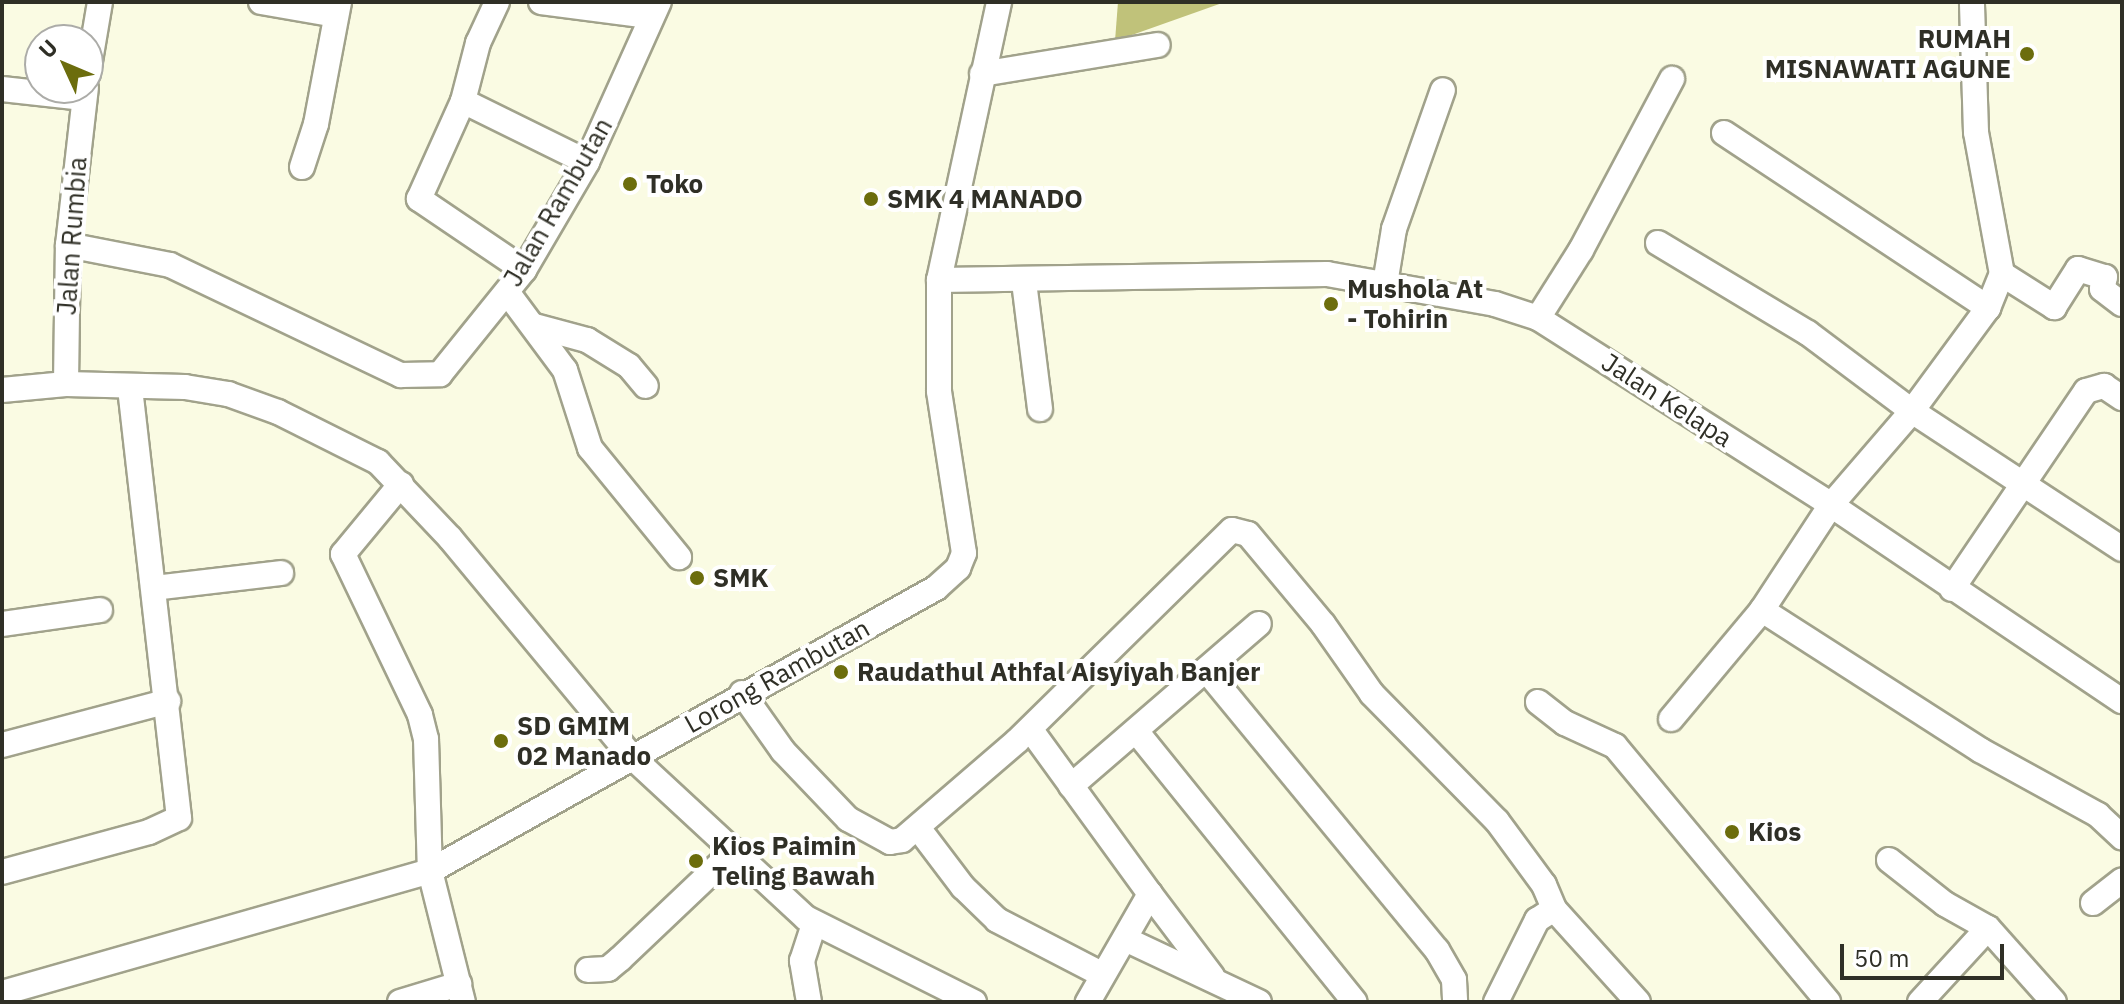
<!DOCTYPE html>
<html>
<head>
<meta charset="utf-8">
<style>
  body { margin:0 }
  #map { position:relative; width:2124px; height:1004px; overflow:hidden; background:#fafbe3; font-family:"IBM Plex Sans",sans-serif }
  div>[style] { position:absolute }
  .forest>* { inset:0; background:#c0c27a }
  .roads { filter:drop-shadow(2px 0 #a1a28b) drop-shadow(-2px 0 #a1a28b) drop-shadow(0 2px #a1a28b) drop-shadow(0 -2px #a1a28b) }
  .street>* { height:24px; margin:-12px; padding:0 12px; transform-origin:12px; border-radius:12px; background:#fff }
  .dots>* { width:22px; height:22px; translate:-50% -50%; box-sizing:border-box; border:4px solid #fff; border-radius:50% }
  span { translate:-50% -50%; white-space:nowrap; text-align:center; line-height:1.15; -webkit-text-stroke:8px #fff; paint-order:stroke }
  .poi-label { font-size:26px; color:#2f2f26; font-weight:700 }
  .right { translate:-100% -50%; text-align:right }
  .left { translate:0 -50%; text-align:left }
  .street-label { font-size:26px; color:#2f2f26 }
  .frame { position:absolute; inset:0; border:4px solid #2f2f26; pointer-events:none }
  .north { position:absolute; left:24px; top:24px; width:80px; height:80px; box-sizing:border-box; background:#fff; border:2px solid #acaca8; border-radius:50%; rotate:314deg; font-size:22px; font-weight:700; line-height:32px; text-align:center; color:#2f2f26 }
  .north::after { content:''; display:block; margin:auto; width:28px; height:36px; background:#6c6d0d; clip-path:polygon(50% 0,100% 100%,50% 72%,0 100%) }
  .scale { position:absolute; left:1840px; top:944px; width:164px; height:36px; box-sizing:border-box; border:4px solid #2f2f26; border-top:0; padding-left:10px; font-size:24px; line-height:28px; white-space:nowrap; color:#2f2f26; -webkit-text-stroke:6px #fff; paint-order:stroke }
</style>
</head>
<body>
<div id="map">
  <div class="forest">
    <i style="clip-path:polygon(1118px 2px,1225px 2px,1115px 41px)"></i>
  </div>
  <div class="roads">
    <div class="street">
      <i style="left:261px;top:2px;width:76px;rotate:9.8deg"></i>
      <i style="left:541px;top:2px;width:109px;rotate:7.4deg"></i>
      <i style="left:88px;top:73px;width:72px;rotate:-80.4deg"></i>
      <i style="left:982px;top:74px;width:178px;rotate:-9.4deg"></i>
      <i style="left:2px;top:89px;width:82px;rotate:6.3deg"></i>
      <i style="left:463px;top:101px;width:60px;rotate:-75.5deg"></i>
      <i style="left:478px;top:43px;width:45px;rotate:-65.1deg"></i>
      <i style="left:1724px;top:133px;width:317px;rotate:33.5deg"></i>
      <i style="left:302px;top:167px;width:45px;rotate:-72deg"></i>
      <i style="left:316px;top:124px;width:124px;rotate:-79.3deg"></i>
      <i style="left:1658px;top:243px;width:175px;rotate:31deg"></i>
      <i style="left:1808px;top:333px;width:130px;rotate:36.9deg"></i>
      <i style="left:1912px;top:411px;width:251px;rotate:33.3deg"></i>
      <i style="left:68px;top:245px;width:104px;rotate:11.1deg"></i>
      <i style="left:170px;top:265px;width:256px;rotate:25.5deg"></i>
      <i style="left:401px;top:375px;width:39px;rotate:-1deg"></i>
      <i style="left:440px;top:374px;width:134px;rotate:-51.1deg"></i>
      <i style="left:524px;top:270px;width:125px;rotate:-59.7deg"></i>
      <i style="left:587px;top:162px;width:175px;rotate:-65.8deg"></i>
      <i style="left:524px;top:270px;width:127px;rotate:-145.9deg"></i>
      <i style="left:419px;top:199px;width:107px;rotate:-65.8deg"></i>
      <i style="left:463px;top:101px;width:138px;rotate:26.2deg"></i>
      <i style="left:2002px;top:274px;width:62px;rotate:32.4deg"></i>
      <i style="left:2054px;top:307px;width:45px;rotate:-57.7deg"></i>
      <i style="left:2078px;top:269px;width:28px;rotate:17deg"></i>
      <i style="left:2105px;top:277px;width:12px;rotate:104deg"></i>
      <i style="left:2102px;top:289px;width:25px;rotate:37deg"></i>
      <i style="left:939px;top:280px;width:388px;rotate:-0.9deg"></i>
      <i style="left:1327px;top:274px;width:171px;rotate:10.1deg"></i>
      <i style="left:1495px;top:304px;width:45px;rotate:18deg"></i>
      <i style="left:1538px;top:318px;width:348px;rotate:32.5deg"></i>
      <i style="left:1831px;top:505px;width:124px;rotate:-49.2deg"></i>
      <i style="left:1912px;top:411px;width:128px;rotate:-53.6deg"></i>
      <i style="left:1988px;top:308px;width:37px;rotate:-68deg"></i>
      <i style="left:2002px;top:274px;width:144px;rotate:-100.4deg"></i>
      <i style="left:1976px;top:132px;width:130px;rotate:-91.8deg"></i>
      <i style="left:1024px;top:282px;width:128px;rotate:82.8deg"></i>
      <i style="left:1385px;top:284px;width:56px;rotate:-80.7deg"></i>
      <i style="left:1394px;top:229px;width:147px;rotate:-70.6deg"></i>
      <i style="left:507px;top:292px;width:97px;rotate:53.4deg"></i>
      <i style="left:565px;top:370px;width:82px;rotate:72.2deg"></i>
      <i style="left:590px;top:448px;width:141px;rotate:50.8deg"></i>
      <i style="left:1538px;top:318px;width:80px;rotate:-57.7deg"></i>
      <i style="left:1581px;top:250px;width:194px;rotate:-62deg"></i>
      <i style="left:535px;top:326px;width:54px;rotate:15.1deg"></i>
      <i style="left:587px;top:340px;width:49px;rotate:31.8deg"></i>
      <i style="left:629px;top:366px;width:26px;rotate:50deg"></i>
      <i style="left:66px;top:384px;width:139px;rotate:-89.2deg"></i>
      <i style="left:68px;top:245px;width:158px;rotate:-83.5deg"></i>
      <i style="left:2px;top:390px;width:64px;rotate:-5.4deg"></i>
      <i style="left:66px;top:384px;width:119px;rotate:1.4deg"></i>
      <i style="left:185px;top:387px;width:44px;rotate:9.2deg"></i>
      <i style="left:228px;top:394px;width:53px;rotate:19.8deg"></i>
      <i style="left:278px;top:412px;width:112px;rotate:26.6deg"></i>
      <i style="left:378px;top:462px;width:105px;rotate:46.5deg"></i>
      <i style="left:450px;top:538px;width:285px;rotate:50.3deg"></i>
      <i style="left:632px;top:757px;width:237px;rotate:42.8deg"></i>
      <i style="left:806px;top:918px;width:188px;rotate:26.6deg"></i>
      <i style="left:401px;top:484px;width:91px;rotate:129.6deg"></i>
      <i style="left:343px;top:554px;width:178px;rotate:64.4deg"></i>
      <i style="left:420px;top:715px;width:25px;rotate:76deg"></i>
      <i style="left:426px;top:739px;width:132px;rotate:88.3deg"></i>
      <i style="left:430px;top:871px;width:135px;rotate:75.9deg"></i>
      <i style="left:154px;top:588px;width:128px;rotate:-6.7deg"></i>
      <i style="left:1952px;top:589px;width:239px;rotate:-55.9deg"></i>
      <i style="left:2086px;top:391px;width:19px;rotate:-16deg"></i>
      <i style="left:2104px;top:386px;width:22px;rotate:34deg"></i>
      <i style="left:1762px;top:610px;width:259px;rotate:32.7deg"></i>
      <i style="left:1980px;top:750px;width:135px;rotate:28.8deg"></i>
      <i style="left:2098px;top:815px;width:33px;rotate:43deg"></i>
      <i style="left:2px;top:624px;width:99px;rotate:-8.1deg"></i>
      <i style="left:1206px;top:670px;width:363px;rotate:50.5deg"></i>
      <i style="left:1437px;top:950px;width:34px;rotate:60deg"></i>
      <i style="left:1454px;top:980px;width:22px;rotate:87deg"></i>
      <i style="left:742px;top:693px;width:71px;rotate:54.7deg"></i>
      <i style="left:783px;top:751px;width:94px;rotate:46.3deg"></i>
      <i style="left:848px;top:819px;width:48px;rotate:28.7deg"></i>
      <i style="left:890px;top:842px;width:12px;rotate:-9deg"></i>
      <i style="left:902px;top:840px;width:152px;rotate:-40.7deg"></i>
      <i style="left:1017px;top:741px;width:301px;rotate:-44.5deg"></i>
      <i style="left:1232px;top:530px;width:16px;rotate:14deg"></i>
      <i style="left:1248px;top:534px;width:117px;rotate:50.2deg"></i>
      <i style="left:1323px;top:624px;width:85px;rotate:55deg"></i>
      <i style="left:1372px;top:694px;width:178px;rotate:45.5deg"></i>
      <i style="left:1497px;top:821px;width:79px;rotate:53.7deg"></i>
      <i style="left:1544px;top:885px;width:26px;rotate:67deg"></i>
      <i style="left:1554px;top:909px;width:125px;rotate:47.9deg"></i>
      <i style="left:1538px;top:702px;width:34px;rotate:38deg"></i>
      <i style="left:1565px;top:723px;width:55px;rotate:24.7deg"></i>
      <i style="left:1615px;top:746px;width:333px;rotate:50.2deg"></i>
      <i style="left:1671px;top:719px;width:142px;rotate:-50.1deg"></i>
      <i style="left:1762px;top:610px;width:126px;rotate:-56.7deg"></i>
      <i style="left:1831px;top:505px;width:351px;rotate:34deg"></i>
      <i style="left:1136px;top:731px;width:348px;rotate:51.1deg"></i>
      <i style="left:1036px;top:737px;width:194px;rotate:54deg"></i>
      <i style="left:1150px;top:894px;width:125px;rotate:119.9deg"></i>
      <i style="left:2px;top:745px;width:172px;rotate:-14.8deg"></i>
      <i style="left:1071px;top:786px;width:248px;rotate:-40.8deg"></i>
      <i style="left:925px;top:837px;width:63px;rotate:52.8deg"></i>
      <i style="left:963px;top:887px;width:47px;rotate:44.1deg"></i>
      <i style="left:997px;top:920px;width:119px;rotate:27.4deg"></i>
      <i style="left:1889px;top:860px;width:71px;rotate:38.2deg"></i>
      <i style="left:1945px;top:904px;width:49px;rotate:29.2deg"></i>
      <i style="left:1988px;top:928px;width:99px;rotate:48.3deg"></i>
      <i style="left:2px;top:872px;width:152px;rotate:-15.2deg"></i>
      <i style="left:149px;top:832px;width:33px;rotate:-25deg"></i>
      <i style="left:179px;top:818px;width:432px;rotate:-96.5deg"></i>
      <i style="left:1150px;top:894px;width:103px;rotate:52.9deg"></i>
      <i style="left:2093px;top:903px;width:37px;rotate:-38deg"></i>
      <i style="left:1125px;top:939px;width:148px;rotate:25.2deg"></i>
      <i style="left:588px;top:970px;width:20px;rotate:-3deg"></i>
      <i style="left:608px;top:969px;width:16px;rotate:-40deg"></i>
      <i style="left:620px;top:959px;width:158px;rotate:-43.5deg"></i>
      <i style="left:2px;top:993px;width:445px;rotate:-15.9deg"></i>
      <i style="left:430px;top:871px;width:580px;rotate:-29.22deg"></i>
      <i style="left:936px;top:588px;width:30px;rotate:-42deg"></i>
      <i style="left:958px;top:568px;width:16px;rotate:-68deg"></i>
      <i style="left:964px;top:553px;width:164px;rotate:-98.8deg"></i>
      <i style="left:939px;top:391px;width:111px;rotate:-90deg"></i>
      <i style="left:939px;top:280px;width:284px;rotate:-77.8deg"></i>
      <i style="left:400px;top:1002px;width:62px;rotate:-17deg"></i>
      <i style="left:809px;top:1002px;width:42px;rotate:-99.7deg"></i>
      <i style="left:802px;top:961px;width:40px;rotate:-72deg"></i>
      <i style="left:1496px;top:1002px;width:92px;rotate:-63.4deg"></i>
      <i style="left:1537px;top:920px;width:20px;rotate:-33deg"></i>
      <i style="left:1920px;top:1002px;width:100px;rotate:-47.4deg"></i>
    </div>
  </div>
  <div class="dots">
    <i style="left:2027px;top:54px;background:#6c6d0d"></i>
    <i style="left:630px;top:184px;background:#6c6d0d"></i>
    <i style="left:871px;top:199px;background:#6c6d0d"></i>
    <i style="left:1331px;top:304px;background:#6c6d0d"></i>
    <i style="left:697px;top:578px;background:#6c6d0d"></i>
    <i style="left:841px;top:672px;background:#6c6d0d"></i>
    <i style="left:501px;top:741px;background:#6c6d0d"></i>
    <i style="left:1732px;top:832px;background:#6c6d0d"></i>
    <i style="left:696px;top:861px;background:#6c6d0d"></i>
  </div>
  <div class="poi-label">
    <span class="right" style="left:2011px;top:54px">RUMAH<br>MISNAWATI AGUNE</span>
    <span class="left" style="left:646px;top:184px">Toko</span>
    <span class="left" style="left:887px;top:199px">SMK 4 MANADO</span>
    <span class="left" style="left:1347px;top:304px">Mushola At<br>- Tohirin</span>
    <span class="left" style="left:713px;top:578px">SMK</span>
    <span class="left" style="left:857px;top:672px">Raudathul Athfal Aisyiyah Banjer</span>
    <span class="left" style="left:517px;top:741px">SD GMIM<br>02 Manado</span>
    <span class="left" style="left:1748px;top:832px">Kios</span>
    <span class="left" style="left:712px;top:861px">Kios Paimin<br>Teling Bawah</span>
  </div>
  <div class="street-label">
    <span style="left:558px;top:202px;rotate:-60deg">Jalan Rambutan</span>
    <span style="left:72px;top:236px;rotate:-86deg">Jalan Rumbia</span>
    <span style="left:1667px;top:400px;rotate:33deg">Jalan Kelapa</span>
    <span style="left:777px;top:676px;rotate:-29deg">Lorong Rambutan</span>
  </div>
  <div class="frame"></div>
  <div class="north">U</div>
  <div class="scale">50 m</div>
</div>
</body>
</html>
